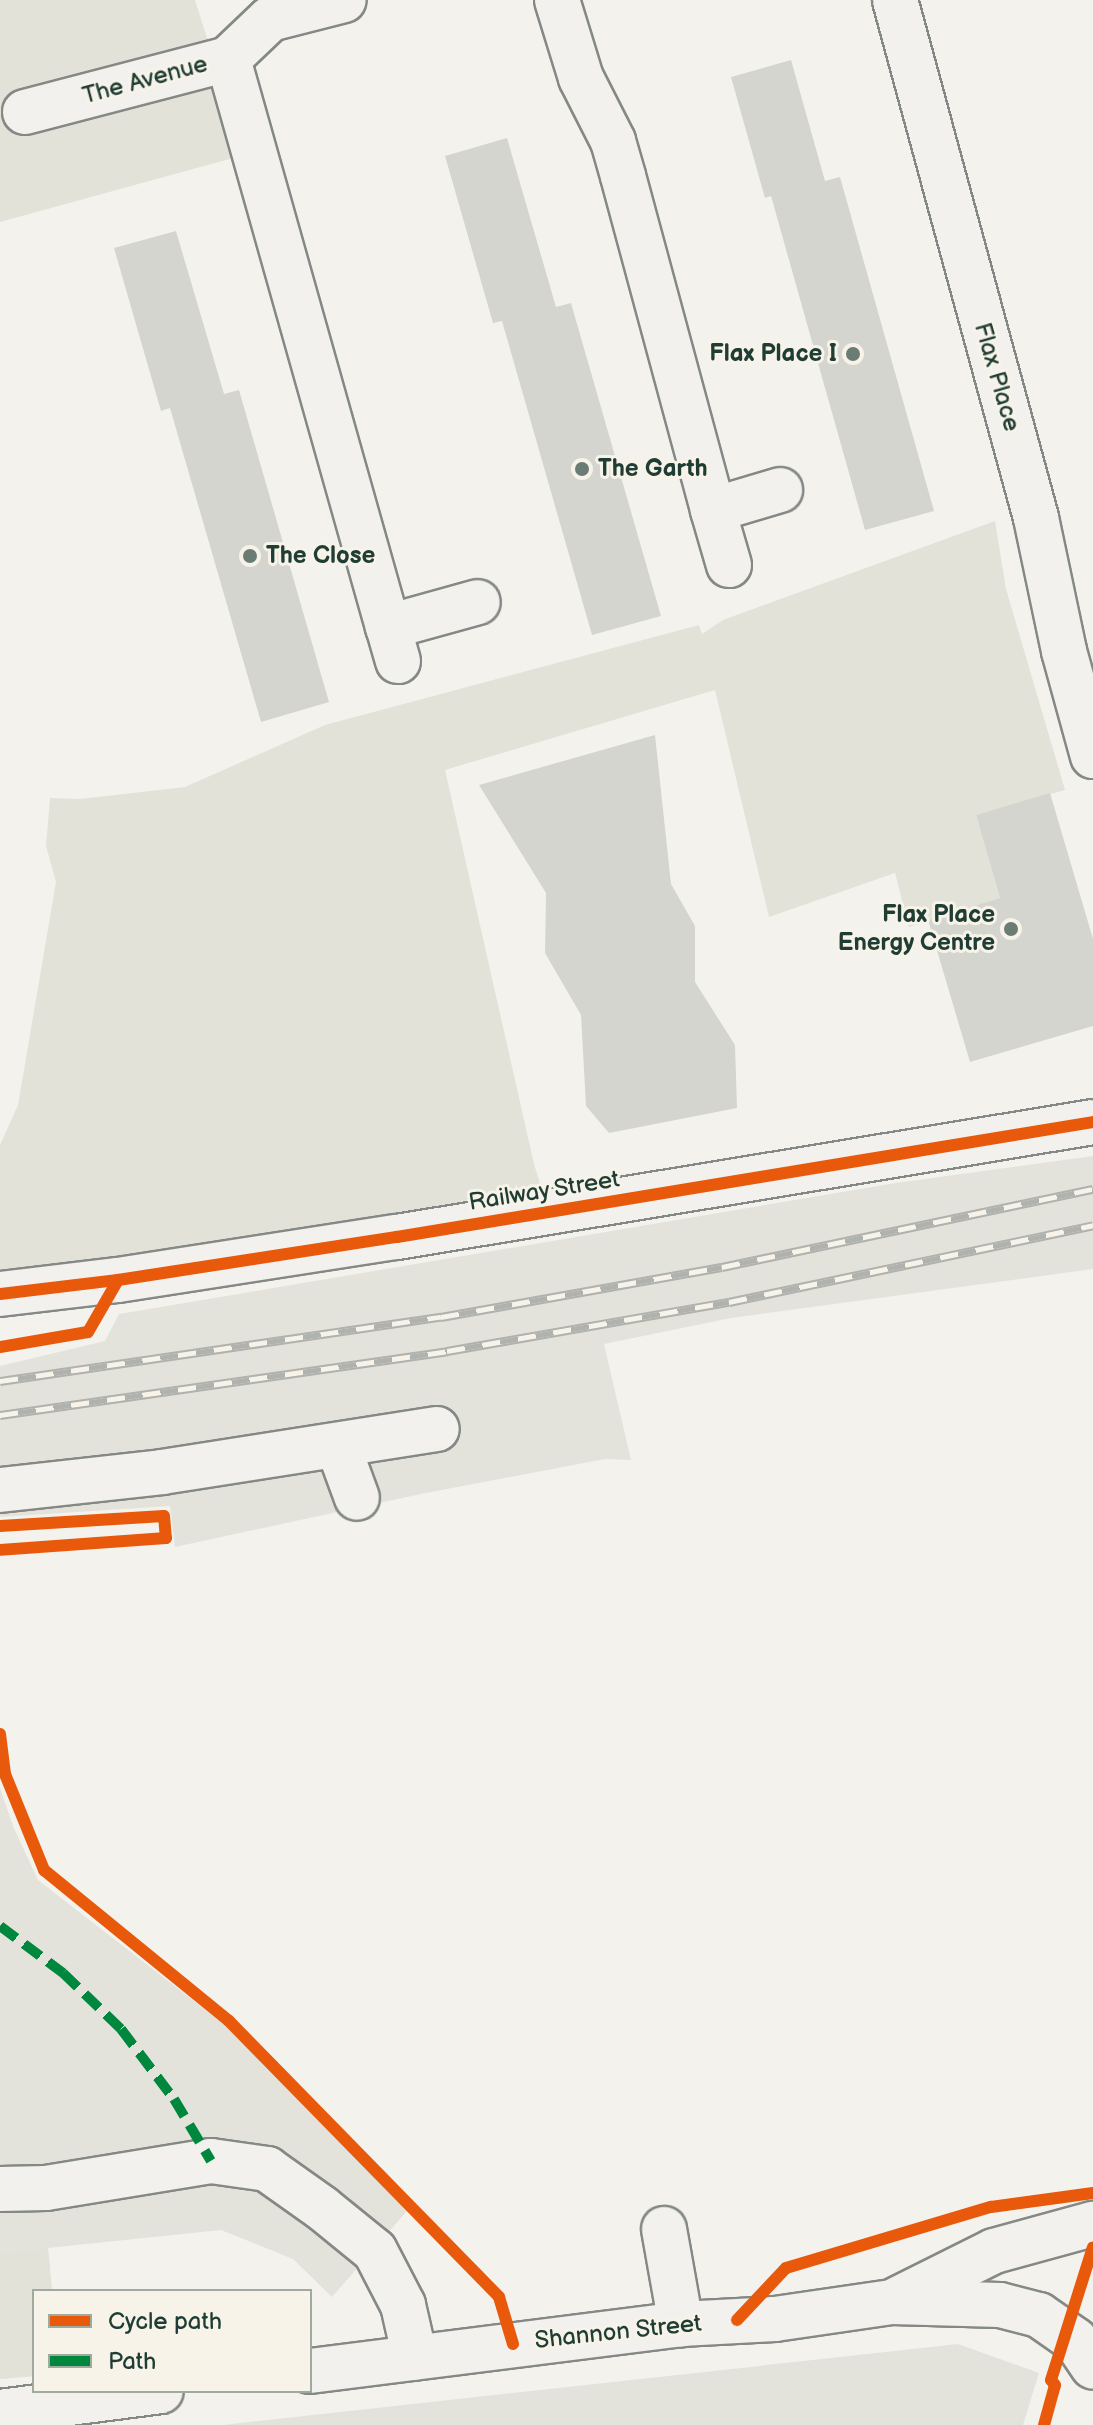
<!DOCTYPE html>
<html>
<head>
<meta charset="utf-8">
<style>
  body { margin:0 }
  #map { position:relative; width:1093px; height:2425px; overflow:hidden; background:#f4f2ec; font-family:"Balsamiq Sans",sans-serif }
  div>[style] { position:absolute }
  .built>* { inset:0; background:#e4e3db }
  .green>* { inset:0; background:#e2e2d9 }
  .building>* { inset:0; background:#d5d5d0 }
  .roads { filter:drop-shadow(2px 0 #848985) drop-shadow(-2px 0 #848985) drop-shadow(0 2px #848985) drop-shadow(0 -2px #848985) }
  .minor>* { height:44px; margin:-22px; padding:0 22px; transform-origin:22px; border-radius:22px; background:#f2f1ed }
  .rail>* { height:9px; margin-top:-4.5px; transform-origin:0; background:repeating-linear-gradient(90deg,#f7f3e8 0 18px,#b0b2ae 0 36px); box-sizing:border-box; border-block:2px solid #b0b2ae }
  .quiet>* { height:10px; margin-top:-5px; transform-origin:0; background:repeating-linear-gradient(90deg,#00873e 0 20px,transparent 0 30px) }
  .cycleway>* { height:12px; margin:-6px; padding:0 6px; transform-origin:6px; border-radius:6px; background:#e8590c }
  .dots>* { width:22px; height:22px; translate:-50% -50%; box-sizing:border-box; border:4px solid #f7f3e8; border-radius:50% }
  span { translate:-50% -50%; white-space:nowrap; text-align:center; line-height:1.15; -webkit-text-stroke:6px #f7f3e8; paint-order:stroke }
  .street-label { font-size:24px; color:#1f3d34 }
  .poi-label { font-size:24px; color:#1f3d34; font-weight:700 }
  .right { translate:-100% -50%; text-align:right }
  .left { translate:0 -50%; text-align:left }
  .legend { position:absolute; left:32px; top:2289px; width:280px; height:104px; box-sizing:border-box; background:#f7f3e8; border:2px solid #a1aaa0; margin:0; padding:10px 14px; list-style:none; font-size:24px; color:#1f3d34 }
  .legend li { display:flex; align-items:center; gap:16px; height:40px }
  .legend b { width:40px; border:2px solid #a1aaa0 }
</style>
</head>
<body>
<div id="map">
  <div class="built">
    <i style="clip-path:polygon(1093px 1156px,1093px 1269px,731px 1318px,604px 1344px,631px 1460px,605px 1459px,421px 1494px,175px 1547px,170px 1506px,0 1517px,0 1366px,105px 1341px,119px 1314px,896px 1183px)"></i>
    <i style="clip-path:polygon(0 1788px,13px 1826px,38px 1880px,234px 2032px,407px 2211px,332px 2297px,293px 2259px,221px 2230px,48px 2248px,52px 2291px,34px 2291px,34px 2376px,0 2379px)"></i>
    <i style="clip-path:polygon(958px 2344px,1039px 2373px,1023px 2425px,223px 2425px)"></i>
  </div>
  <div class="green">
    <i style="clip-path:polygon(0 0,195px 0,207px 38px,228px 59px,255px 152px,0 222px)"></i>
    <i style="clip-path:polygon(995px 521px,1006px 589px,1065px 790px,976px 815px,1000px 898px,909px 927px,895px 873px,769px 917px,715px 690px,445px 770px,534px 1164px,549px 1212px,0 1294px,0 1145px,18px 1105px,56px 882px,46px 846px,50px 798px,80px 799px,185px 787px,325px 725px,699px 625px,702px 634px,723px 620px)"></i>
    <i style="clip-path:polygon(48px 2249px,52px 2291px,34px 2291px,34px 2376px,0 2379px,0 2254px)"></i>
  </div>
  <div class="building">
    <i style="clip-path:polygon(791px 60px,825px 181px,840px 177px,934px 511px,865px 530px,771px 196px,765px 198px,731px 77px)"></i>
    <i style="clip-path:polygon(507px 138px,556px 307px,571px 303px,661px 616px,592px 635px,502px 321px,493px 323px,445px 156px)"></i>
    <i style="clip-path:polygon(176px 231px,224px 394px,239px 390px,329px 702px,261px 722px,170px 408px,161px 411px,114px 248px)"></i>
    <i style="clip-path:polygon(655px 735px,671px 884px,695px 926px,695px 982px,735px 1045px,737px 1108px,609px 1133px,586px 1106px,581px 1015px,545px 953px,546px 893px,479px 785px)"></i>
    <i style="clip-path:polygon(1050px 793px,1093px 939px,1093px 1026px,970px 1062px,928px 920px,1000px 898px,976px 815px)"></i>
  </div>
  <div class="roads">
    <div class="minor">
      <i style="left:557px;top:0;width:82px;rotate:72.9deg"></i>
      <i style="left:581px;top:78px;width:71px;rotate:63.1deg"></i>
      <i style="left:613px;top:141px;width:36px;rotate:74deg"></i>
      <i style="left:623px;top:176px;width:346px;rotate:74.9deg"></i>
      <i style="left:895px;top:0;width:537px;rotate:74.77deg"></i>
      <i style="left:1036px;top:518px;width:136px;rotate:78.1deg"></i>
      <i style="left:1064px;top:651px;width:109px;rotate:74.6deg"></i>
      <i style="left:228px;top:59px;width:590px;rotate:74.27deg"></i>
      <i style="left:25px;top:112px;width:210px;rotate:-14.6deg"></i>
      <i style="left:228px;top:59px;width:58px;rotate:-43.6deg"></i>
      <i style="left:270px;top:19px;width:76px;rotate:-14.4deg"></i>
      <i style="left:729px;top:565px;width:57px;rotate:-106.2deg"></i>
      <i style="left:713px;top:510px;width:70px;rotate:-16.6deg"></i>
      <i style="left:398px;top:661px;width:35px;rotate:-106deg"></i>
      <i style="left:388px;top:627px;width:93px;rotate:-15.5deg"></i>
      <i style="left:0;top:1294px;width:119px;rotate:-6.8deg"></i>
      <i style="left:118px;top:1280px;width:282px;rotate:-8.8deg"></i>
      <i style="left:397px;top:1237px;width:705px;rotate:-9.38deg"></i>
      <i style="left:338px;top:1446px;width:55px;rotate:69.9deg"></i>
      <i style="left:0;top:1490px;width:163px;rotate:-6.3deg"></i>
      <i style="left:162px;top:1472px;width:278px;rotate:-8.9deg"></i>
      <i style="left:0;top:2189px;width:46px;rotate:-1.2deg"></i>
      <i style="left:46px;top:2188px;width:167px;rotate:-9.3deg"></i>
      <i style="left:211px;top:2161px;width:57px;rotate:8.1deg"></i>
      <i style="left:267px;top:2169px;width:67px;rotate:35.3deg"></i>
      <i style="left:322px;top:2208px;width:68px;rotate:39.1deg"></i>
      <i style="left:375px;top:2251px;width:61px;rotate:62.6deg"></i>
      <i style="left:403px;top:2305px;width:54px;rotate:77.2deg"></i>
      <i style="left:664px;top:2229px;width:97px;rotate:79.9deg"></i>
      <i style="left:898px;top:2299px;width:107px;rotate:-26.6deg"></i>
      <i style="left:994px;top:2251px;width:103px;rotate:-15.3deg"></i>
      <i style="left:310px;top:2371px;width:374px;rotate:-7.2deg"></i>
      <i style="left:681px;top:2324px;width:94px;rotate:-3deg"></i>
      <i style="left:775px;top:2319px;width:118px;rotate:-8.3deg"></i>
      <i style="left:892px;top:2302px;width:108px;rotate:1.6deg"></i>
      <i style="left:1000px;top:2305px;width:40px;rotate:14.4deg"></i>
      <i style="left:1039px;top:2315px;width:44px;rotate:34.8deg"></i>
      <i style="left:1075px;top:2340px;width:32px;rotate:56deg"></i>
      <i style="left:0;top:2412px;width:162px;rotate:-7.4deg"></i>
    </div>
  </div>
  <div class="rail">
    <i style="left:0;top:1381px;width:446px;rotate:-8.3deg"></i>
    <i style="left:441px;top:1317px;width:285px;rotate:-10.1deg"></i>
    <i style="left:722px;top:1267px;width:379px;rotate:-11.9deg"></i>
    <i style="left:0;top:1415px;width:452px;rotate:-8.1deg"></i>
    <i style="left:447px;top:1351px;width:286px;rotate:-9.9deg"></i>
    <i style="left:729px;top:1302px;width:372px;rotate:-11.9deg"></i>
  </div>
  <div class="quiet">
    <i style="left:0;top:1926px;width:79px;rotate:36.7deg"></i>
    <i style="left:63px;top:1973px;width:81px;rotate:44deg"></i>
    <i style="left:121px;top:2029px;width:88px;rotate:52.9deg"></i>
    <i style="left:174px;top:2099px;width:72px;rotate:59.2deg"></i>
  </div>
  <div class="cycleway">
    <i style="left:0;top:1294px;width:119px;rotate:-6.8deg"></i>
    <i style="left:118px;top:1280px;width:282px;rotate:-8.8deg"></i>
    <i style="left:397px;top:1237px;width:705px;rotate:-9.38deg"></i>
    <i style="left:0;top:1347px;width:89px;rotate:-9.7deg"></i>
    <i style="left:88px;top:1332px;width:60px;rotate:-60deg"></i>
    <i style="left:0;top:1526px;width:164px;rotate:-3.5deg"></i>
    <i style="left:164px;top:1516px;width:22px;rotate:85deg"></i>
    <i style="left:166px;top:1538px;width:166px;rotate:175.9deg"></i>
    <i style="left:0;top:1734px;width:40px;rotate:82.9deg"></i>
    <i style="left:5px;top:1774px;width:104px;rotate:67.9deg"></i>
    <i style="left:44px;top:1870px;width:239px;rotate:39.2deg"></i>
    <i style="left:229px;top:2021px;width:386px;rotate:45.6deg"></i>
    <i style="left:499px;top:2297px;width:49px;rotate:73.4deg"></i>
    <i style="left:737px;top:2320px;width:71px;rotate:-46.7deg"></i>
    <i style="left:786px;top:2268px;width:214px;rotate:-16.6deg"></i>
    <i style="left:991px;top:2207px;width:103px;rotate:-7.8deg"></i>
    <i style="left:1044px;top:2425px;width:41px;rotate:-74.6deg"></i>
    <i style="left:1055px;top:2385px;width:6px;rotate:-129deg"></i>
    <i style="left:1051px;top:2380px;width:139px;rotate:-72.5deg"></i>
  </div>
  <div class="dots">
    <i style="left:853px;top:354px;background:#6a7c74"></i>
    <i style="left:582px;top:469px;background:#6a7c74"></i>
    <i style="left:250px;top:556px;background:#6a7c74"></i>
    <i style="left:1011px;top:929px;background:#6a7c74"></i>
  </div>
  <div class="street-label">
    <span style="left:145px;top:80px;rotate:-15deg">The Avenue</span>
    <span style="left:997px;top:377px;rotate:74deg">Flax Place</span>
    <span style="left:544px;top:1191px;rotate:-9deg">Railway Street</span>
    <span style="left:618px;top:2332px;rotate:-6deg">Shannon Street</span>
  </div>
  <div class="poi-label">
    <span class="right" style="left:837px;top:354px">Flax Place I</span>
    <span class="left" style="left:598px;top:469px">The Garth</span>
    <span class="left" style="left:266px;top:556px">The Close</span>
    <span class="right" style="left:995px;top:929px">Flax Place<br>Energy Centre</span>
  </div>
  <ul class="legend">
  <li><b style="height:10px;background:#e8590c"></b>Cycle path</li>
  <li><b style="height:10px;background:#00873e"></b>Path</li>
  </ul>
</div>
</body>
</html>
